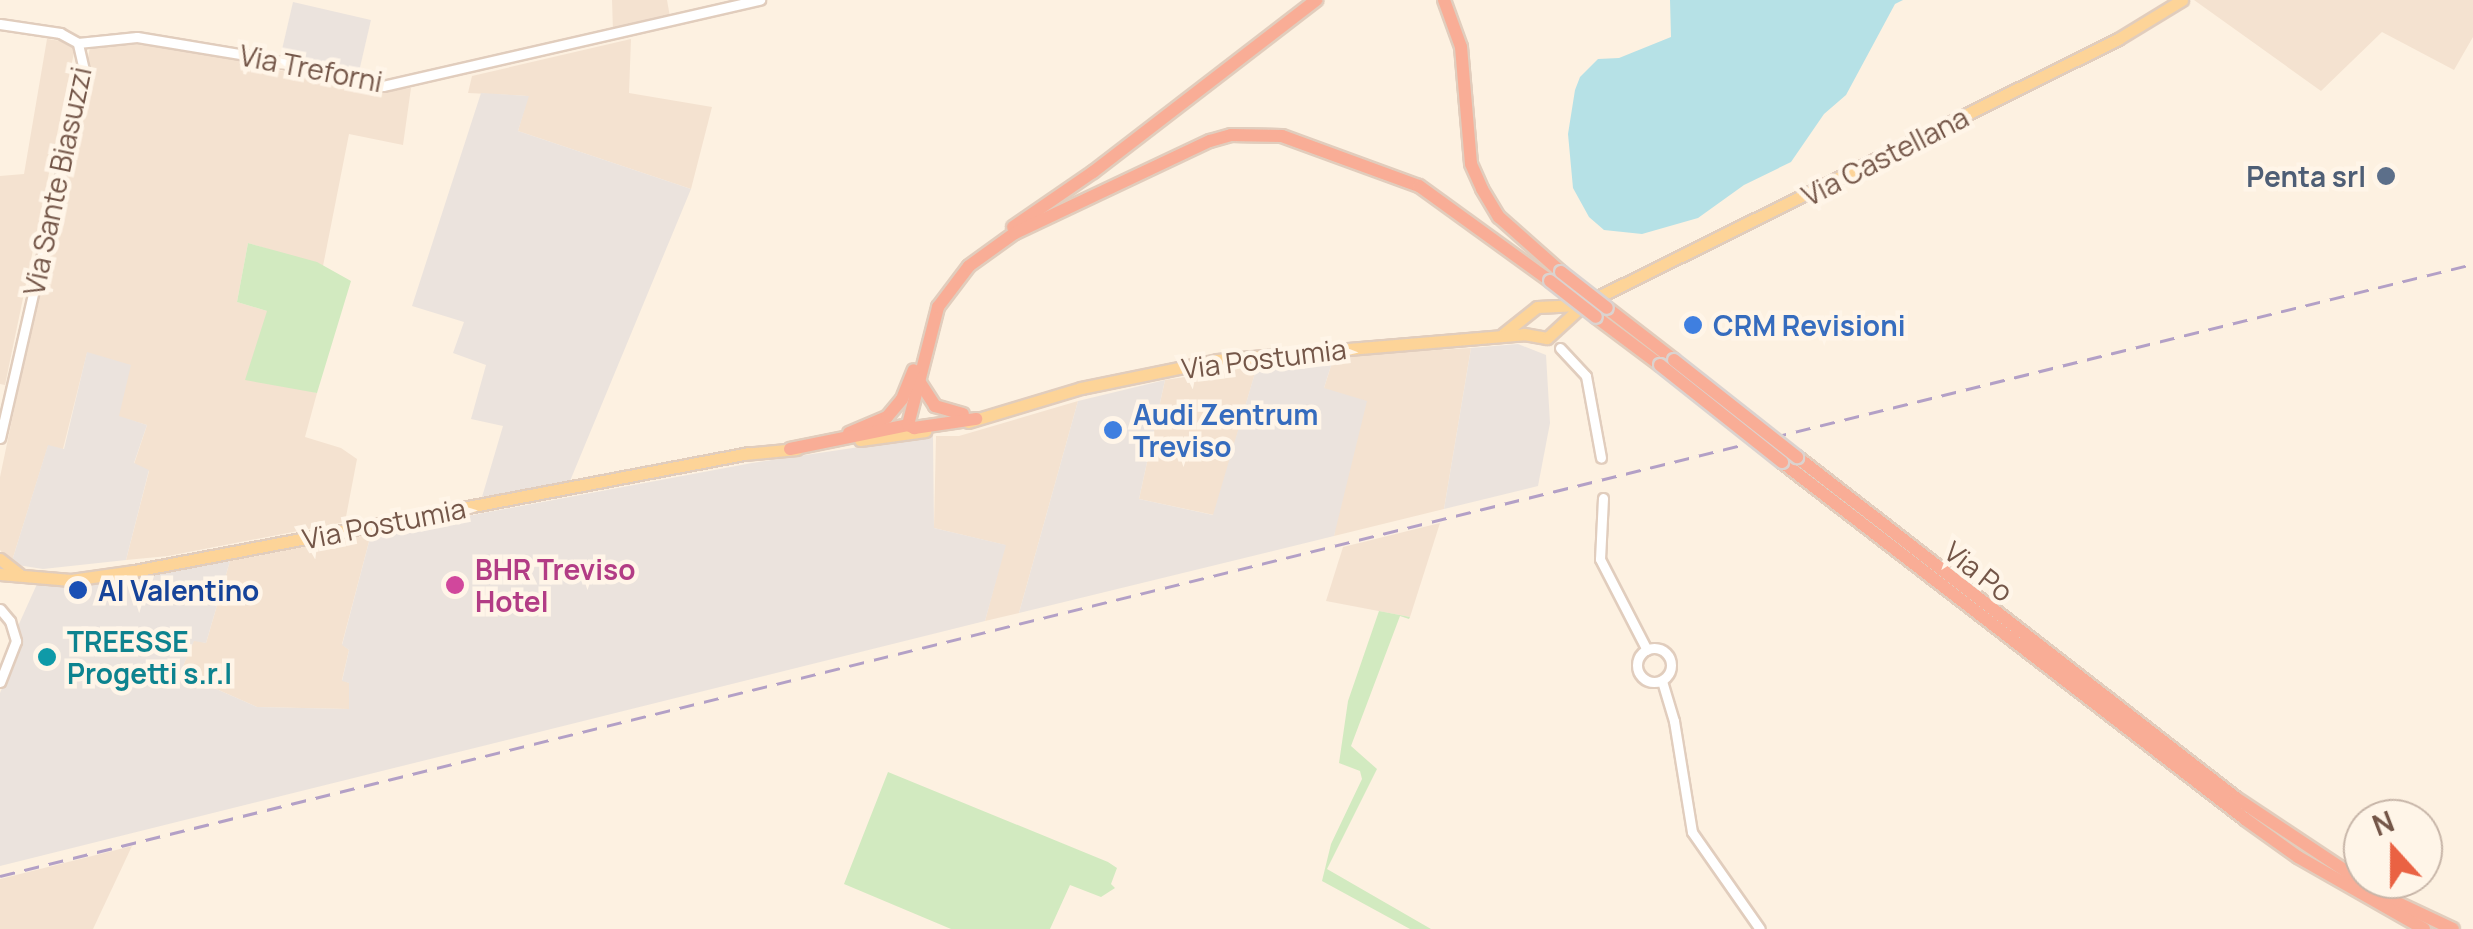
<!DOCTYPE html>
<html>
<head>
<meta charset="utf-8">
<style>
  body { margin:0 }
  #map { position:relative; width:2473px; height:929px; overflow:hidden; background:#fdf1e1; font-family:Manrope,sans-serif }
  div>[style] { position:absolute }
  .residential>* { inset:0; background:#f4e2d0 }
  .industrial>* { inset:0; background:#ebe3dd; transform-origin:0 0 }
  .green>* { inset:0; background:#d2eac0 }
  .water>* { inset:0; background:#b6e1e6 }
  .roads { filter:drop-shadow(2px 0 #e1cdbd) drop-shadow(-2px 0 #e1cdbd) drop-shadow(0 2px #e1cdbd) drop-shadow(0 -2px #e1cdbd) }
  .minor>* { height:9px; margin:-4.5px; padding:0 4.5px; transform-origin:4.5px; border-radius:4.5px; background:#fff }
  .minor>.ring { margin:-4.5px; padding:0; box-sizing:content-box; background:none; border:9px solid #fff; border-radius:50% }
  .major>* { height:11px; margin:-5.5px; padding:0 5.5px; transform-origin:5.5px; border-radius:5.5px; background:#fdd498 }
  .highway>* { height:12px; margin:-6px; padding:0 6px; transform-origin:6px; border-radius:6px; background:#f9ad96 }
  .rail>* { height:2.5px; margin-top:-1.25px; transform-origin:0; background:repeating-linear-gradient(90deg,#b3a0c6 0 15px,transparent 0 25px) }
  .bridges { filter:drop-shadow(2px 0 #dbd3cf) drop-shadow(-2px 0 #dbd3cf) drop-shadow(0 2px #dbd3cf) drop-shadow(0 -2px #dbd3cf) }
  .highway-bridge>* { height:12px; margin:-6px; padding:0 6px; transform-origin:6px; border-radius:6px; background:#f9ad96 }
  .dots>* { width:28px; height:28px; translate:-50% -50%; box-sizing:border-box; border:5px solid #fff5e8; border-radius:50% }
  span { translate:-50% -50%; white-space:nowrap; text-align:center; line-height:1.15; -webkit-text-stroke:9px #fff5e8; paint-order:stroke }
  .street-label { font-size:28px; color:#745648 }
  .service-label { font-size:28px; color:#4e5e75; font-weight:700 }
  .right { translate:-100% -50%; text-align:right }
  .shop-label { font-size:28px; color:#366cbe; font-weight:700 }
  .left { translate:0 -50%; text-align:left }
  .hotel-label { font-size:28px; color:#b23c85; font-weight:700 }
  .transit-label { font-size:28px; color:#164399; font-weight:700 }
  .culture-label { font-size:28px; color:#0d838f; font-weight:700 }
  .north { position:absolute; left:2343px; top:799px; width:100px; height:100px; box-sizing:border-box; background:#fff5e8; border:2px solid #c7b5a8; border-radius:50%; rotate:339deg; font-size:28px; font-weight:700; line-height:40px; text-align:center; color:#745648 }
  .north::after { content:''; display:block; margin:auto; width:35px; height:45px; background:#ea6243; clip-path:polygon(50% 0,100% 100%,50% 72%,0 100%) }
</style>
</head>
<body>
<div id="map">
  <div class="residential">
    <i style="clip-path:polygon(612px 0,667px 0,670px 17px,613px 31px)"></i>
    <i style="clip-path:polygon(2194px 0,2473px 0,2473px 37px,2454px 70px,2382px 32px,2321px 91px)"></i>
    <i style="clip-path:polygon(47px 39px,76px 43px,5px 385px,0 384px,0 176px,24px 174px)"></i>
    <i style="clip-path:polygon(631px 39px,629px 93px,712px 107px,691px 189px,518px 131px,528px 96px,468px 93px,472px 76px)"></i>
    <i style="clip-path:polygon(91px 43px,187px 47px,363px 91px,411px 88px,403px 145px,349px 134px,323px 266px,248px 243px,237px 302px,267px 311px,302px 389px,317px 393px,305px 437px,341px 448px,357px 459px,345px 522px,168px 556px,126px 560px,149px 471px,134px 464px,147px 425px,119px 417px,87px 353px,63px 449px,48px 446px,11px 564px,0 550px,0 477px)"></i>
    <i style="clip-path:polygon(1471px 348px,1444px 509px,1334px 536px,1339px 498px,1324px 388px,1334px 356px)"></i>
    <i style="clip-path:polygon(1257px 366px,1214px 515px,1139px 499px,1165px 380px)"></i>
    <i style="clip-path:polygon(1078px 401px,1019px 613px,985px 621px,1005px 545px,934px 528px,936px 436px,959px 436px)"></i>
    <i style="clip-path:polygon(1440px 523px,1410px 617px,1326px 601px,1343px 547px)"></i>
    <i style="clip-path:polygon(371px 534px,342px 644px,349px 650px,342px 680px,349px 683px,349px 709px,257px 707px,180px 673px,194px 640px,206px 643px,230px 561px)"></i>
    <i style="clip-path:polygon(132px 846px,93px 929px,0 929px,0 879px)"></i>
  </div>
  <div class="industrial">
    <i style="left:293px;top:2px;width:80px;height:57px;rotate:13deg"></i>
    <i style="clip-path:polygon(481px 93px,529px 96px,518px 131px,691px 189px,570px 481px,482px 497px,503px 426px,471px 419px,486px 365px,453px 353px,464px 322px,412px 306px)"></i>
    <i style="clip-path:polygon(1518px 344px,1546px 355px,1550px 423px,1538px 486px,1444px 509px,1471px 348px)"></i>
    <i style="clip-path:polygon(87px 352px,131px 365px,119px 416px,147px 425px,134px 463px,149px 470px,126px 560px,43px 569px,11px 564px,48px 445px,64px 449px)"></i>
    <i style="clip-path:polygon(1334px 356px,1324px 388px,1367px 401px,1334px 536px,1019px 613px,1078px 401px,1165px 380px,1139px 499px,1213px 515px,1257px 366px)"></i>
    <i style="clip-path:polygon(933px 436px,934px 528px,1006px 545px,985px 621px,0 866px,0 693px,16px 654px,14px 635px,37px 584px,230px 561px,206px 643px,194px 641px,180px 673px,257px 707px,349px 709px,349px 683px,342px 681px,349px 650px,342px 645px,371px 534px,752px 463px)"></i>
  </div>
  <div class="green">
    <i style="clip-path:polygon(248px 243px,317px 262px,351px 281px,317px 393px,245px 380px,267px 311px,237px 302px)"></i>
    <i style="clip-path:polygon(1379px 611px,1410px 617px,1409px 619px,1400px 616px,1351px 746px,1377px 769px,1327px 869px,1431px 929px,1410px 929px,1322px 881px,1331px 844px,1362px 779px,1360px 771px,1339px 763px,1348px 701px)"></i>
    <i style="clip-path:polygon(888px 772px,1108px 862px,1117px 868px,1111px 884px,1115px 888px,1101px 897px,1070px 885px,1050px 929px,951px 929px,844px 884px)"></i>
  </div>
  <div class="water">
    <i style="clip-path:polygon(1670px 0,1903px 0,1895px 4px,1846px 95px,1824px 114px,1791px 162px,1744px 185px,1698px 218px,1642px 234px,1604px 230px,1589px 217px,1573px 188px,1568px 134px,1575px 90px,1580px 77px,1598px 59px,1619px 58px,1671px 37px)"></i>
  </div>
  <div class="roads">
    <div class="minor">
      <i style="left:0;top:24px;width:61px;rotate:8.5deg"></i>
      <i style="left:60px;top:33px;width:21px;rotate:29deg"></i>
      <i style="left:78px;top:43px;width:59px;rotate:-5.8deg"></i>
      <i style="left:137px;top:37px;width:123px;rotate:9.4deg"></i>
      <i style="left:258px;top:57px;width:128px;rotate:13.1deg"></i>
      <i style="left:383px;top:86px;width:387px;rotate:-12.9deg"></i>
      <i style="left:1560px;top:348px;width:38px;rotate:47deg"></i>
      <i style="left:1586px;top:376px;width:83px;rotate:79.6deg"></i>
      <i style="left:0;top:438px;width:377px;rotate:-77.1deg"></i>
      <i style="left:84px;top:70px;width:28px;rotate:-103deg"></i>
      <i style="left:1603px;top:498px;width:61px;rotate:92.8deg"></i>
      <i style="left:1600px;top:559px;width:102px;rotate:62.7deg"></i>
      <i style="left:0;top:609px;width:16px;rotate:50deg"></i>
      <i style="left:10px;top:621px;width:21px;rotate:73deg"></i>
      <i style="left:16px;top:641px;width:44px;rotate:111.3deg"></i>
      <i class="ring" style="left:1637px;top:648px;width:25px;height:25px"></i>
      <i style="left:1662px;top:681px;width:42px;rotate:73.3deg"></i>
      <i style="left:1674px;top:721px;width:112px;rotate:80.8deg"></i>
      <i style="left:1692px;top:832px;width:118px;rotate:55deg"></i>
    </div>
    <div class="major">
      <i style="left:1503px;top:334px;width:43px;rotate:-38.5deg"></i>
      <i style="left:1537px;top:307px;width:42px;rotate:-2.7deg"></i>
      <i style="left:968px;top:422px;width:118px;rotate:-16.7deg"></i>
      <i style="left:1081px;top:388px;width:139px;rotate:-11.6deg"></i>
      <i style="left:1217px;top:360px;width:308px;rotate:-4.8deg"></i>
      <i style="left:1524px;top:334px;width:23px;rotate:10deg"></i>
      <i style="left:1547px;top:338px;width:50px;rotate:-42.6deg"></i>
      <i style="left:1584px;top:304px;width:596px;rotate:-26.39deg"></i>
      <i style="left:2118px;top:39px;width:75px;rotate:-31.4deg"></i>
      <i style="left:860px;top:440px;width:66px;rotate:-7.9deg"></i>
      <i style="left:744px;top:454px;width:53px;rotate:-5.4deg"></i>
      <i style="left:0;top:559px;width:24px;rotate:38deg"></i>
      <i style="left:0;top:574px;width:71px;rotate:4.8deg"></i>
      <i style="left:71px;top:580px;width:64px;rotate:-8.1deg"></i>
      <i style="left:134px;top:571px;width:626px;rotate:-10.86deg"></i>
    </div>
    <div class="highway">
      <i style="left:1444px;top:0;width:50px;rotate:70.1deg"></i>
      <i style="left:1461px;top:47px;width:117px;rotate:85.1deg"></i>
      <i style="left:1471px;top:164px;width:27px;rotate:66deg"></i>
      <i style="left:1482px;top:189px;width:33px;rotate:59deg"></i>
      <i style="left:1499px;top:217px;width:83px;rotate:41.6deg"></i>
      <i style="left:1013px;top:227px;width:97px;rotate:-34.5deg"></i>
      <i style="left:1093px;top:172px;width:282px;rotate:-37.6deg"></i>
      <i style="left:1607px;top:308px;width:85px;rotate:37.8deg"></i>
      <i style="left:1596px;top:317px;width:80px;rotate:36.9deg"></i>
      <i style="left:919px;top:381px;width:30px;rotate:57deg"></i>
      <i style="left:935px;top:406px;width:29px;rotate:16deg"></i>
      <i style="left:908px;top:425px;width:122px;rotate:-75.7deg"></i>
      <i style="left:938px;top:307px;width:51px;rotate:-52.9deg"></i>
      <i style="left:969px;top:266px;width:57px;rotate:-35.7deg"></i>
      <i style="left:1015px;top:233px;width:216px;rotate:-25.3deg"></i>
      <i style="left:1210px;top:141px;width:22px;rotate:-16deg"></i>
      <i style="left:1231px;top:135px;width:51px;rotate:1.1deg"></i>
      <i style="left:1282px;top:136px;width:146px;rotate:20.1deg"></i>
      <i style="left:1419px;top:186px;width:162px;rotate:35.9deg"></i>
      <i style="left:849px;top:433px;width:41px;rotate:-22.8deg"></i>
      <i style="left:887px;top:417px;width:23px;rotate:-50deg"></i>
      <i style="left:902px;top:399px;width:31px;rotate:-68deg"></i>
      <i style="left:790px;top:449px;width:120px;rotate:-11.5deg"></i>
      <i style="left:908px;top:425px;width:7px;rotate:27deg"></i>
      <i style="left:914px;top:428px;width:63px;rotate:-8.3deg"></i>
      <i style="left:1797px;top:457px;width:556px;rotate:37.84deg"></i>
      <i style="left:2236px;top:798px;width:179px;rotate:33.6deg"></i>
      <i style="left:2385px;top:897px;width:75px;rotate:25.2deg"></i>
      <i style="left:1782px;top:462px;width:585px;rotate:37.63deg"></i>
      <i style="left:2245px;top:819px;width:65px;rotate:35.6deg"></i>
      <i style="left:2298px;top:857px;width:145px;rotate:29.7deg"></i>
    </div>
  </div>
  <div class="rail">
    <i style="left:0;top:876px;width:2548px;rotate:-13.9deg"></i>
  </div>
  <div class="bridges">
    <div class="highway-bridge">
      <i style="left:1561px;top:272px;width:58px;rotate:38deg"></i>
      <i style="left:1550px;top:281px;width:58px;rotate:38deg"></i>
      <i style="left:1674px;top:360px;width:157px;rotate:38.3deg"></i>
      <i style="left:1660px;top:365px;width:156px;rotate:38.5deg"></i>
    </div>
  </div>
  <div class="dots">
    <i style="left:2386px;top:176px;background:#5c6f8a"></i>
    <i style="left:1693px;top:325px;background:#3f7fe0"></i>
    <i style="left:1113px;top:430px;background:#3f7fe0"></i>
    <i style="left:455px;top:585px;background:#d1479c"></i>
    <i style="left:78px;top:590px;background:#1a4fb4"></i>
    <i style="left:47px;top:657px;background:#0f9aa8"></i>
  </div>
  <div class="street-label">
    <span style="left:311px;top:68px;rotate:11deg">Via Treforni</span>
    <span style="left:1885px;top:156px;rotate:-27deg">Via Castellana</span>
    <span style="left:57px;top:181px;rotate:-78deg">Via Sante Biasuzzi</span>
    <span style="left:1264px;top:358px;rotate:-7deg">Via Postumia</span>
    <span style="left:384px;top:523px;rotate:-11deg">Via Postumia</span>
    <span style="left:1979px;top:571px;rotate:38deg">Via Po</span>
  </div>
  <div class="service-label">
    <span class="right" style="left:2366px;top:176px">Penta srl</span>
  </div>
  <div class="shop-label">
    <span class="left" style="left:1713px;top:325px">CRM Revisioni</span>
    <span class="left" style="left:1133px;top:430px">Audi Zentrum<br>Treviso</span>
  </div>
  <div class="hotel-label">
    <span class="left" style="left:475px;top:585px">BHR Treviso<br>Hotel</span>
  </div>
  <div class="transit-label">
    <span class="left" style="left:98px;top:590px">Al Valentino</span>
  </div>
  <div class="culture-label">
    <span class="left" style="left:67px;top:657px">TREESSE<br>Progetti s.r.l</span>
  </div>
  <div class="north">N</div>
</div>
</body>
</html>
